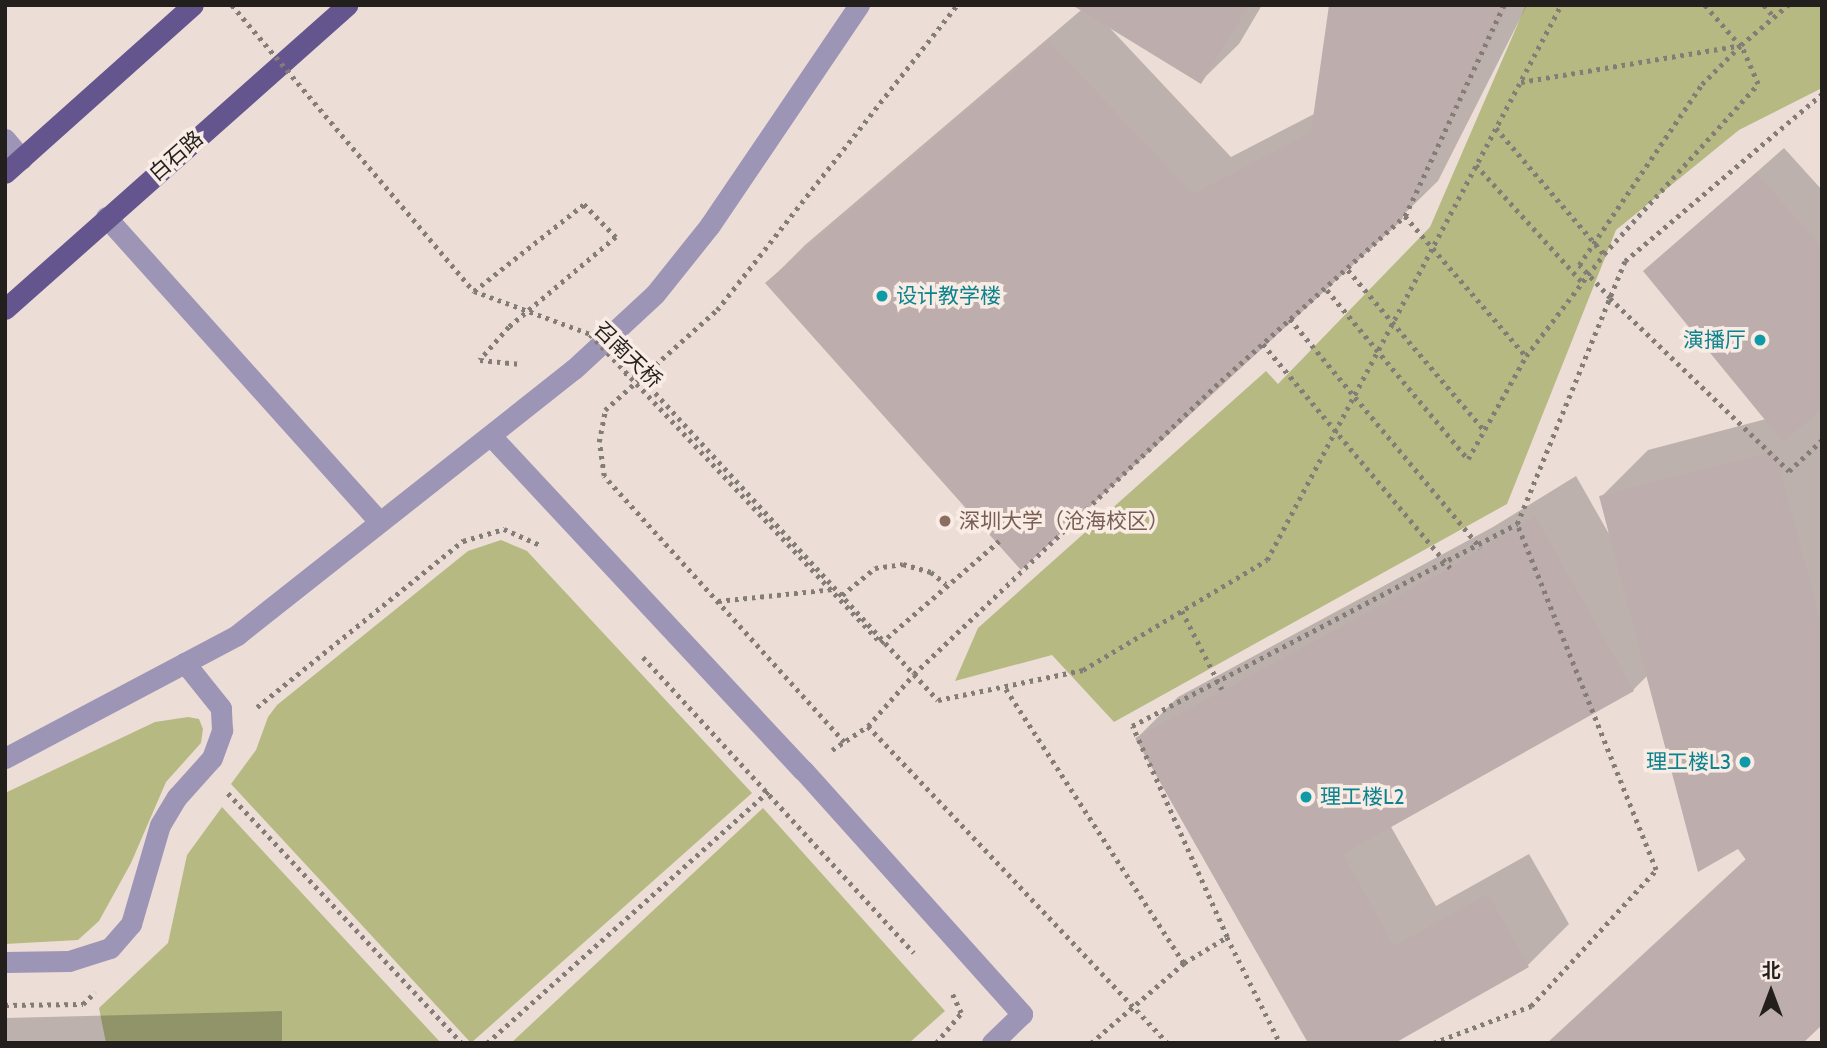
<!DOCTYPE html>
<html>
<head>
<meta charset="utf-8">
<style>
  body { margin:0 }
  #map { position:relative; width:1827px; height:1048px; overflow:hidden; background:#ecded7; font-family:Cabin,"Noto Sans SC",sans-serif }
  div>[style] { position:absolute }
  .green>* { inset:0; background:#b6ba82 }
  .shadow>* { inset:0; background:#0003 }
  .building>* { inset:0; background:#bdaead }
  .path>* { height:4.5px; margin-top:-2.25px; transform-origin:0; background:repeating-linear-gradient(90deg,#847c77 0 3.5px,transparent 0 8.5px) }
  .street>* { height:21px; margin:-10.5px; padding:0 10.5px; transform-origin:10.5px; border-radius:10.5px; background:#9d95b6 }
  .primary>* { height:21px; margin:-10.5px; padding:0 10.5px; transform-origin:10.5px; border-radius:10.5px; background:#65558e }
  .path-bridge>* { height:4.5px; margin-top:-2.25px; transform-origin:0; background:repeating-linear-gradient(90deg,#847c77 0 3.5px,transparent 0 8.5px) }
  .dots>* { width:19px; height:19px; translate:-50% -50%; box-sizing:border-box; border:4px solid #f9ece4; border-radius:50% }
  span { translate:-50% -50%; white-space:nowrap; text-align:center; line-height:1.15; -webkit-text-stroke:7px #f9ece4; paint-order:stroke }
  .street-label { font-size:21px; color:#231f1c }
  .culture-label { font-size:21px; color:#0d838f }
  .left { translate:0 -50%; text-align:left }
  .right { translate:-100% -50%; text-align:right }
  .education-label { font-size:21px; color:#785e54 }
  .frame { position:absolute; inset:0; border:7px solid #231f1c; pointer-events:none }
  .north { position:absolute; left:1736px; top:957px; width:70px; height:70px; -webkit-text-stroke:5px #f9ece4; paint-order:stroke; rotate:0deg; font-size:19px; font-weight:700; line-height:28px; text-align:center; color:#231f1c }
  .north::after { content:''; display:block; margin:auto; width:24px; height:32px; background:#231f1c; clip-path:polygon(50% 0,100% 100%,50% 72%,0 100%) }
</style>
</head>
<body>
<div id="map">
  <div class="green">
    <i style="clip-path:polygon(1526px 5px,1822px 5px,1822px 88px,1739px 130px,1616px 230px,1507px 504px,1114px 722px,1052px 655px,955px 681px,978px 628px,1266px 371px,1278px 384px,1430px 227px)"></i>
    <i style="clip-path:polygon(501px 540px,527px 551px,752px 793px,471px 1043px,231px 784px,256px 750px,268px 717px,277px 705px,468px 551px)"></i>
    <i style="clip-path:polygon(188px 717px,199px 719px,203px 729px,201px 743px,166px 782px,131px 863px,99px 921px,78px 940px,5px 944px,5px 793px,155px 722px)"></i>
    <i style="clip-path:polygon(222px 807px,441px 1043px,106px 1043px,99px 1008px,168px 943px,187px 855px)"></i>
    <i style="clip-path:polygon(763px 808px,945px 1011px,909px 1043px,511px 1043px)"></i>
  </div>
  <div class="shadow">
    <i style="clip-path:polygon(1087px 5px,1262px 5px,1239px 44px,1201px 81px,1108px 26px,1231px 157px,1316px 113px,1330px 5px,1527px 5px,1438px 181px,1399px 219px,767px 283px,805px 245px)"></i>
    <i style="clip-path:polygon(1784px 148px,1822px 190px,1822px 1023px,1800px 1043px,1547px 1043px,1747px 858px,1648px 675px,1633px 690px,1390px 825px,1436px 906px,1529px 854px,1569px 924px,1528px 965px,1391px 1043px,1137px 738px,1178px 697px,1493px 527px,1576px 476px,1609px 534px,1601px 497px,1648px 450px,1766px 419px,1645px 271px)"></i>
    <i style="clip-path:polygon(282px 1011px,282px 1043px,5px 1043px,5px 1018px)"></i>
  </div>
  <div class="building">
    <i style="clip-path:polygon(1072px 5px,1249px 5px,1201px 84px)"></i>
    <i style="clip-path:polygon(1329px 5px,1509px 5px,1401px 221px,1021px 570px,765px 283px,1048px 41px,1193px 194px,1311px 132px)"></i>
    <i style="clip-path:polygon(1756px 173px,1822px 247px,1822px 409px,1783px 442px,1643px 271px)"></i>
    <i style="clip-path:polygon(1775px 451px,1822px 626px,1822px 1025px,1803px 1043px,1549px 1043px,1746px 860px,1738px 849px,1698px 872px,1599px 496px)"></i>
    <i style="clip-path:polygon(1535px 516px,1634px 691px,1343px 854px,1394px 946px,1488px 894px,1529px 967px,1395px 1043px,1308px 1043px,1135px 738px,1450px 568px)"></i>
  </div>
  <div class="path">
    <i style="left:1705px;top:5px;width:53px;rotate:48.8deg"></i>
    <i style="left:1764px;top:5px;width:16px;rotate:50deg"></i>
    <i style="left:1521px;top:82px;width:223px;rotate:-9.5deg"></i>
    <i style="left:1702px;top:84px;width:54px;rotate:-45deg"></i>
    <i style="left:1496px;top:128px;width:166px;rotate:49.4deg"></i>
    <i style="left:1476px;top:165px;width:161px;rotate:47.8deg"></i>
    <i style="left:1405px;top:216px;width:185px;rotate:49.2deg"></i>
    <i style="left:1348px;top:270px;width:211px;rotate:49.6deg"></i>
    <i style="left:1327px;top:290px;width:220px;rotate:50.2deg"></i>
    <i style="left:1468px;top:459px;width:118px;rotate:-60.6deg"></i>
    <i style="left:1526px;top:356px;width:128px;rotate:-52.6deg"></i>
    <i style="left:1604px;top:254px;width:229px;rotate:-47.8deg"></i>
    <i style="left:1758px;top:84px;width:43px;rotate:-113.6deg"></i>
    <i style="left:1741px;top:45px;width:62px;rotate:-40.4deg"></i>
    <i style="left:474px;top:291px;width:140px;rotate:-38.3deg"></i>
    <i style="left:584px;top:204px;width:46px;rotate:45.9deg"></i>
    <i style="left:616px;top:237px;width:140px;rotate:139.9deg"></i>
    <i style="left:509px;top:327px;width:44px;rotate:131.3deg"></i>
    <i style="left:480px;top:360px;width:41px;rotate:5.6deg"></i>
    <i style="left:1610px;top:298px;width:249px;rotate:44deg"></i>
    <i style="left:1789px;top:471px;width:45px;rotate:-43.2deg"></i>
    <i style="left:1290px;top:319px;width:298px;rotate:50.2deg"></i>
    <i style="left:1263px;top:344px;width:292px;rotate:50.1deg"></i>
    <i style="left:624px;top:373px;width:14px;rotate:4deg"></i>
    <i style="left:638px;top:374px;width:443px;rotate:47.4deg"></i>
    <i style="left:938px;top:700px;width:148px;rotate:-11.7deg"></i>
    <i style="left:1083px;top:670px;width:214px;rotate:-30.9deg"></i>
    <i style="left:1267px;top:560px;width:628px;rotate:-62.09deg"></i>
    <i style="left:842px;top:595px;width:43px;rotate:-39.3deg"></i>
    <i style="left:875px;top:568px;width:28px;rotate:-8deg"></i>
    <i style="left:903px;top:564px;width:29px;rotate:16deg"></i>
    <i style="left:931px;top:572px;width:19px;rotate:39deg"></i>
    <i style="left:718px;top:601px;width:118px;rotate:-5.9deg"></i>
    <i style="left:1182px;top:611px;width:88px;rotate:62.9deg"></i>
    <i style="left:643px;top:657px;width:401px;rotate:47.5deg"></i>
    <i style="left:1006px;top:689px;width:327px;rotate:57deg"></i>
    <i style="left:257px;top:707px;width:265px;rotate:-38.9deg"></i>
    <i style="left:463px;top:541px;width:43px;rotate:-16.3deg"></i>
    <i style="left:504px;top:529px;width:39px;rotate:24deg"></i>
    <i style="left:868px;top:726px;width:436px;rotate:46.6deg"></i>
    <i style="left:844px;top:742px;width:358px;rotate:-132.1deg"></i>
    <i style="left:604px;top:476px;width:34px;rotate:-98deg"></i>
    <i style="left:599px;top:442px;width:33px;rotate:-79deg"></i>
    <i style="left:605px;top:410px;width:150px;rotate:-41.8deg"></i>
    <i style="left:717px;top:310px;width:388px;rotate:-51.8deg"></i>
    <i style="left:832px;top:750px;width:43px;rotate:-33.7deg"></i>
    <i style="left:868px;top:726px;width:69px;rotate:-48.5deg"></i>
    <i style="left:914px;top:674px;width:424px;rotate:-43.7deg"></i>
    <i style="left:1221px;top:381px;width:247px;rotate:-41.9deg"></i>
    <i style="left:1405px;top:216px;width:233px;rotate:-64.9deg"></i>
    <i style="left:228px;top:793px;width:342px;rotate:46.9deg"></i>
    <i style="left:1227px;top:937px;width:119px;rotate:63.4deg"></i>
    <i style="left:5px;top:1005px;width:78px;rotate:-0.7deg"></i>
    <i style="left:83px;top:1004px;width:17px;rotate:-45deg"></i>
    <i style="left:487px;top:1043px;width:381px;rotate:-41.8deg"></i>
    <i style="left:936px;top:1043px;width:39px;rotate:-50deg"></i>
    <i style="left:961px;top:1013px;width:23px;rotate:-115deg"></i>
    <i style="left:1433px;top:1043px;width:105px;rotate:-20.7deg"></i>
    <i style="left:1531px;top:1006px;width:185px;rotate:-47.4deg"></i>
    <i style="left:1656px;top:870px;width:373px;rotate:-111.9deg"></i>
  </div>
  <div class="street">
    <i style="left:5px;top:139px;width:26px;rotate:50deg"></i>
    <i style="left:106px;top:217px;width:409px;rotate:48.1deg"></i>
    <i style="left:491px;top:436px;width:457px;rotate:47deg"></i>
    <i style="left:803px;top:770px;width:328px;rotate:48.1deg"></i>
    <i style="left:1022px;top:1014px;width:42px;rotate:136deg"></i>
    <i style="left:5px;top:758px;width:263px;rotate:-27.9deg"></i>
    <i style="left:237px;top:635px;width:429px;rotate:-38.3deg"></i>
    <i style="left:574px;top:369px;width:110px;rotate:-42.8deg"></i>
    <i style="left:655px;top:294px;width:88px;rotate:-51.4deg"></i>
    <i style="left:710px;top:225px;width:266px;rotate:-55.9deg"></i>
    <i style="left:5px;top:962px;width:64px;rotate:-0.9deg"></i>
    <i style="left:69px;top:961px;width:43px;rotate:-17.6deg"></i>
    <i style="left:110px;top:948px;width:32px;rotate:-49deg"></i>
    <i style="left:131px;top:924px;width:103px;rotate:-73.7deg"></i>
    <i style="left:160px;top:825px;width:33px;rotate:-59deg"></i>
    <i style="left:177px;top:797px;width:52px;rotate:-48.1deg"></i>
    <i style="left:212px;top:758px;width:30px;rotate:-70deg"></i>
    <i style="left:222px;top:730px;width:22px;rotate:-93deg"></i>
    <i style="left:221px;top:708px;width:58px;rotate:-128.7deg"></i>
  </div>
  <div class="primary">
    <i style="left:5px;top:173px;width:252px;rotate:-41.8deg"></i>
    <i style="left:5px;top:309px;width:458px;rotate:-41.6deg"></i>
  </div>
  <div class="path-bridge">
    <i style="left:232px;top:5px;width:375px;rotate:49.8deg"></i>
    <i style="left:474px;top:291px;width:124px;rotate:20.3deg"></i>
    <i style="left:590px;top:334px;width:424px;rotate:46.7deg"></i>
    <i style="left:881px;top:643px;width:156px;rotate:-40.8deg"></i>
    <i style="left:1610px;top:298px;width:45px;rotate:-133.2deg"></i>
    <i style="left:1579px;top:265px;width:219px;rotate:-55.8deg"></i>
    <i style="left:1091px;top:1043px;width:123px;rotate:-40.7deg"></i>
    <i style="left:1184px;top:963px;width:50px;rotate:-31.2deg"></i>
    <i style="left:1227px;top:937px;width:231px;rotate:-114.2deg"></i>
    <i style="left:1132px;top:726px;width:435px;rotate:-27.7deg"></i>
    <i style="left:1517px;top:524px;width:284px;rotate:-67.7deg"></i>
    <i style="left:1625px;top:261px;width:258px;rotate:-40.3deg"></i>
  </div>
  <div class="dots">
    <i style="left:882px;top:296px;background:#0f9aa8"></i>
    <i style="left:1760px;top:340px;background:#0f9aa8"></i>
    <i style="left:945px;top:521px;background:#8d6e63"></i>
    <i style="left:1745px;top:762px;background:#0f9aa8"></i>
    <i style="left:1306px;top:797px;background:#0f9aa8"></i>
  </div>
  <div class="street-label">
    <span style="left:176px;top:156px;rotate:-41deg">白石路</span>
    <span style="left:628px;top:355px;rotate:44deg">召南天桥</span>
  </div>
  <div class="culture-label">
    <span class="left" style="left:896px;top:296px">设计教学楼</span>
    <span class="right" style="left:1746px;top:340px">演播厅</span>
    <span class="right" style="left:1731px;top:762px">理工楼L3</span>
    <span class="left" style="left:1320px;top:797px">理工楼L2</span>
  </div>
  <div class="education-label">
    <span class="left" style="left:959px;top:521px">深圳大学（沧海校区）</span>
  </div>
  <div class="frame"></div>
  <div class="north">北</div>
</div>
</body>
</html>
